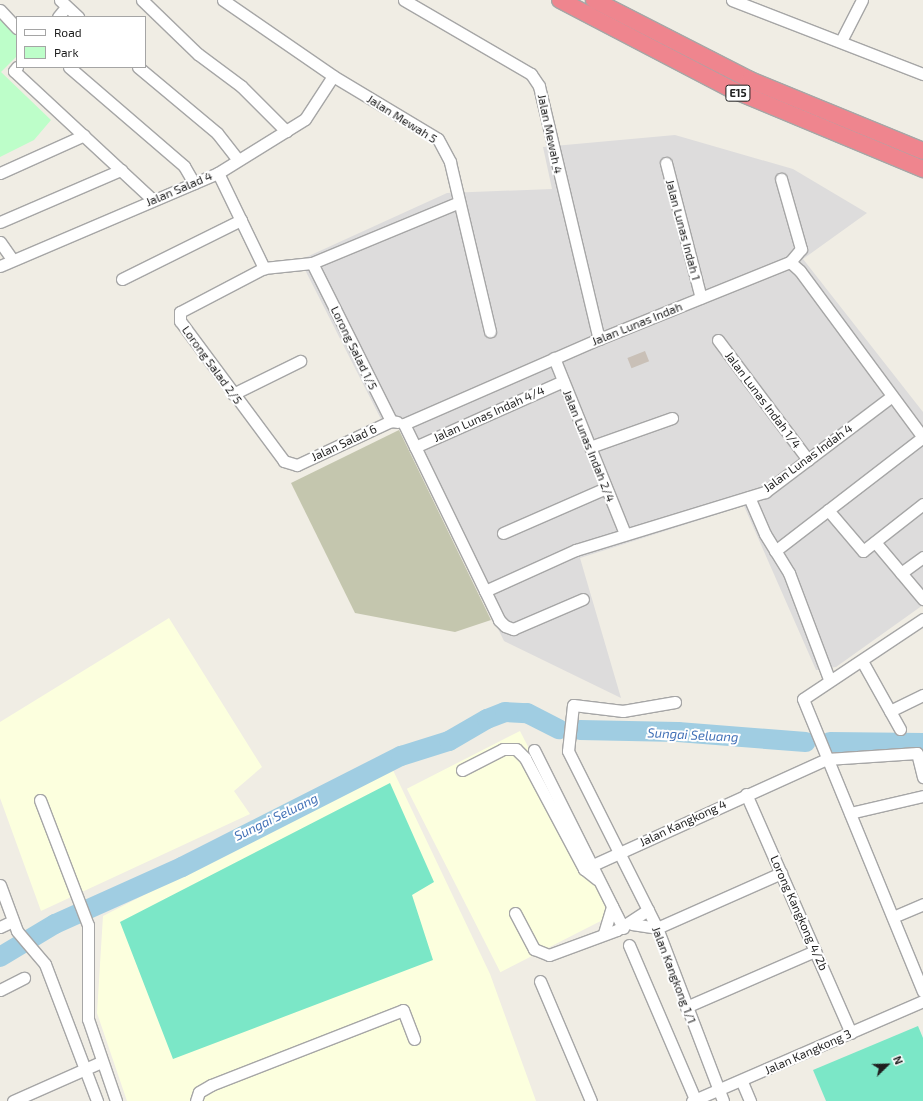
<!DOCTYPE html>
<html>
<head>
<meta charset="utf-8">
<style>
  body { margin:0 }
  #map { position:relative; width:923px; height:1101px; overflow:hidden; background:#f0ede4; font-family:"Exo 2",sans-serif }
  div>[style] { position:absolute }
  .residential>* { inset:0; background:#dddcdc }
  .education>* { inset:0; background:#fcffde; transform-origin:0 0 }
  .construction>* { inset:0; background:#c4c6ae }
  .park>* { inset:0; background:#bdfec9 }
  .pitch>* { inset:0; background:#7be7c7 }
  .river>* { height:20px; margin:-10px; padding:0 10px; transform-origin:10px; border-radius:10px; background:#a0cde2 }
  .building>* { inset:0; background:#c9c0b7; transform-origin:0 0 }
  .roads { filter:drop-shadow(1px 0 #a6a6a6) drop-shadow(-1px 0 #a6a6a6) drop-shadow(0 1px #a6a6a6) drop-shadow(0 -1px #a6a6a6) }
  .minor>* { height:11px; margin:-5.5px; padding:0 5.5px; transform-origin:5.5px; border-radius:5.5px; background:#fff }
  .highway>* { height:16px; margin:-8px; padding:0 8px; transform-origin:8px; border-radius:8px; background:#ef858e }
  span { translate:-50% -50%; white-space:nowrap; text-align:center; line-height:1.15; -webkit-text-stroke:4px #fff; paint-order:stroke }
  .shield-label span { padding:1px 3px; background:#fff; border:1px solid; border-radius:3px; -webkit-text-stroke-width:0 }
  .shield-label { font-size:11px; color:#1f1f1f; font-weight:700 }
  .street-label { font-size:12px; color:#1f1f1f }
  .water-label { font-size:13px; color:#4271b7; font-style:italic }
  .legend { position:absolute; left:16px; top:16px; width:130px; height:52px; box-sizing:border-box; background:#fff; border:1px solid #a5a5a5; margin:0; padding:5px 7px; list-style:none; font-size:12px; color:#1f1f1f }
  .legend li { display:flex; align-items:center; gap:8px; height:20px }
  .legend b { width:20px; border:1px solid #a5a5a5 }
  .north { position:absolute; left:867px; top:1045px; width:40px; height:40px; -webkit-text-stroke:3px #fff; paint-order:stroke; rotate:67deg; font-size:11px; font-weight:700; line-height:16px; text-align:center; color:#1f1f1f }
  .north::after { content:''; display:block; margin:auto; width:14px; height:18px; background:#1f1f1f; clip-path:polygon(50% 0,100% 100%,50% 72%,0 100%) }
</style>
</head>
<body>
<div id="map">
  <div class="residential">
    <i style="clip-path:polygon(675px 135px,793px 169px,867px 213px,803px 259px,923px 412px,923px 605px,836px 667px,816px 670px,744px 506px,580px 558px,621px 698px,504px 641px,399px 426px,386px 429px,300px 260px,447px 193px,552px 189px,543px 147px)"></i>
  </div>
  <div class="education">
    <i style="clip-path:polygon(169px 618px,262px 767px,234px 791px,250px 814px,41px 911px,0 798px,0 722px)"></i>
    <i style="left:520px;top:731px;width:206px;height:127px;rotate:63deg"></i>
    <i style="clip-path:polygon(392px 768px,490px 974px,536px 1101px,127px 1101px,97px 1013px,103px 916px)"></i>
  </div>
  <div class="construction">
    <i style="clip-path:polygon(399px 430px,491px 620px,455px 632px,355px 613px,291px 483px)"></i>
  </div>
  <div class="park">
    <i style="clip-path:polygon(0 13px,17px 29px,17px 56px,1px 72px,51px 120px,34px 140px,0 157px)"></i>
  </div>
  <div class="pitch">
    <i style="clip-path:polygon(390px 783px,434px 882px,412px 895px,433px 960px,173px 1059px,120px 922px)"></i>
    <i style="clip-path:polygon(918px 1026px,923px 1038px,923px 1101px,826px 1101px,813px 1070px)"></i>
  </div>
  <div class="river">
    <i style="left:580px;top:730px;width:98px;rotate:1.2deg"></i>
    <i style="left:678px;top:732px;width:128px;rotate:4.5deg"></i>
    <i style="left:830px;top:742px;width:93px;rotate:0.6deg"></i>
    <i style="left:0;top:957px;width:64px;rotate:-31deg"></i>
    <i style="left:55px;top:924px;width:139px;rotate:-24.2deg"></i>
    <i style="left:182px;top:867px;width:246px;rotate:-26.9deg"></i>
    <i style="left:401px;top:756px;width:50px;rotate:-17.4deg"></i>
    <i style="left:449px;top:741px;width:44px;rotate:-30.1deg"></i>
    <i style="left:487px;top:719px;width:19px;rotate:-21deg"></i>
    <i style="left:505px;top:712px;width:22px;rotate:3deg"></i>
    <i style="left:527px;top:713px;width:36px;rotate:27deg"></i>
  </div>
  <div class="building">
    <i style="left:645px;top:351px;width:11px;height:19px;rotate:68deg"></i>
  </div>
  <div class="roads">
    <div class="minor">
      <i style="left:60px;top:0;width:25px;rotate:43deg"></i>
      <i style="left:142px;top:0;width:78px;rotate:44deg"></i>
      <i style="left:198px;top:54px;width:54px;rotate:36.7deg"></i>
      <i style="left:241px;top:86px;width:64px;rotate:45deg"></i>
      <i style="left:223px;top:0;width:134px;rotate:34.6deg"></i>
      <i style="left:333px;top:76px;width:122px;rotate:31deg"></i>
      <i style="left:438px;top:139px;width:26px;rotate:62deg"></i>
      <i style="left:450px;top:162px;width:174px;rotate:76.7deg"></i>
      <i style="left:404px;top:0;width:147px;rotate:30.2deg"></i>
      <i style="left:531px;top:74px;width:14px;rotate:56deg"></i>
      <i style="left:539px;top:86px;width:260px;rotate:76.7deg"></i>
      <i style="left:732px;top:0;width:205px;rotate:21.2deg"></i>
      <i style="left:0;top:10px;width:25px;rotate:47deg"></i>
      <i style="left:58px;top:17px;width:13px;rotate:-51deg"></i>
      <i style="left:841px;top:41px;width:46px;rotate:-62.9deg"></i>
      <i style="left:17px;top:67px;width:5px;rotate:127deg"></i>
      <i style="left:14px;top:71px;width:190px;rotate:42.9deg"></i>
      <i style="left:69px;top:67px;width:152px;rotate:40.7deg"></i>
      <i style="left:184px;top:166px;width:20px;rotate:60deg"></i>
      <i style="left:138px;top:67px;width:103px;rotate:39.9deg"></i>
      <i style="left:217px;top:133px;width:33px;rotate:52deg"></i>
      <i style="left:666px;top:163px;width:139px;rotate:75.5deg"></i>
      <i style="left:0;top:173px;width:92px;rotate:-24.3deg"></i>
      <i style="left:218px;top:173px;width:106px;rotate:64.2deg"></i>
      <i style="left:0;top:222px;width:132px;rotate:-23.3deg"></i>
      <i style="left:0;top:242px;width:21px;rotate:55deg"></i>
      <i style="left:790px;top:262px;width:13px;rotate:42deg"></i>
      <i style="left:800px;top:271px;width:207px;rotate:53.5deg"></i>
      <i style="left:312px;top:263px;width:177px;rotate:63.4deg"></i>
      <i style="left:391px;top:421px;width:6px;rotate:9deg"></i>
      <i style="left:0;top:266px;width:237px;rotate:-23.1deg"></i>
      <i style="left:218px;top:173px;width:102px;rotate:-31.8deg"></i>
      <i style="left:305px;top:119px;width:51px;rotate:-56.9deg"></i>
      <i style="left:122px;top:279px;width:133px;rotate:-26.4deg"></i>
      <i style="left:718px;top:340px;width:150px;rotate:53.1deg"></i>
      <i style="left:554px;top:358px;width:190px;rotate:68deg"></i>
      <i style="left:233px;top:394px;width:75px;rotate:-26.2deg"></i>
      <i style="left:391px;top:421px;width:104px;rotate:154.9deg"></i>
      <i style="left:297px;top:465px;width:14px;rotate:-163deg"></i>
      <i style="left:284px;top:461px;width:174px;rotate:-126.6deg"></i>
      <i style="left:180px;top:321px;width:9px;rotate:-90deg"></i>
      <i style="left:180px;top:312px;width:95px;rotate:-27.6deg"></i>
      <i style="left:264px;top:268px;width:48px;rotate:-5.9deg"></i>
      <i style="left:312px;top:263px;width:159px;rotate:-22.5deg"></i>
      <i style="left:404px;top:424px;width:213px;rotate:-23.6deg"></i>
      <i style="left:599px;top:339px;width:206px;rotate:-22deg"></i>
      <i style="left:790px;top:262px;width:17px;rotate:-50deg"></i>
      <i style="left:801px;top:249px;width:73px;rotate:-105.9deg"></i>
      <i style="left:404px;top:424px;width:218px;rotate:64.1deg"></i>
      <i style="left:499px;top:620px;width:8px;rotate:45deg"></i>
      <i style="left:505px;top:626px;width:9px;rotate:21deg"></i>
      <i style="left:513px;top:629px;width:76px;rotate:-23.2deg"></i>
      <i style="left:415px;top:447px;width:162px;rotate:-24deg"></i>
      <i style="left:590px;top:447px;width:87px;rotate:-19.5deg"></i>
      <i style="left:749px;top:497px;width:40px;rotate:66.6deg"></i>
      <i style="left:765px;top:534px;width:46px;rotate:58.4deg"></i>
      <i style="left:789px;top:573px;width:113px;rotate:69.3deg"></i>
      <i style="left:828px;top:510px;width:54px;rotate:49.5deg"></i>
      <i style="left:863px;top:551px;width:76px;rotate:-38.1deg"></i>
      <i style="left:503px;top:533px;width:112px;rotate:-23.6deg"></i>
      <i style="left:875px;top:542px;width:75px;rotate:49.9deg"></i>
      <i style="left:775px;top:551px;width:187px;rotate:-37.6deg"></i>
      <i style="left:901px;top:573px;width:27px;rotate:-36deg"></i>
      <i style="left:485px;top:591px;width:100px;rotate:-24.3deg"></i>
      <i style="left:576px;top:550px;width:198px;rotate:-17.1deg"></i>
      <i style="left:765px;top:492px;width:159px;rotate:-37.1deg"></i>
      <i style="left:923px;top:619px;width:144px;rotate:146.3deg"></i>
      <i style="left:803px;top:699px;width:316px;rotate:67.7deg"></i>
      <i style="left:862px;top:661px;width:78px;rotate:60.8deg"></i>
      <i style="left:675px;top:702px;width:53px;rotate:170.2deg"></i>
      <i style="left:623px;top:711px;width:50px;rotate:-173.2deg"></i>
      <i style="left:573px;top:705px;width:46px;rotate:96.2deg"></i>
      <i style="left:568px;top:751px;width:198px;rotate:63.3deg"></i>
      <i style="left:657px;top:928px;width:185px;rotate:69.1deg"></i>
      <i style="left:890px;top:711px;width:37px;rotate:-26deg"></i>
      <i style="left:534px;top:750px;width:199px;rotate:63.4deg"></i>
      <i style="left:462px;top:770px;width:46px;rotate:-27.1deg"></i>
      <i style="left:503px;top:749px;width:13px"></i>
      <i style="left:516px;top:749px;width:13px;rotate:45deg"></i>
      <i style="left:525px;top:758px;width:126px;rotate:62deg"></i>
      <i style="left:584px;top:869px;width:16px;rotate:38deg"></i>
      <i style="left:746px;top:794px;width:261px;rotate:66.3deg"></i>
      <i style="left:40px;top:800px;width:134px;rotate:69deg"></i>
      <i style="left:88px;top:925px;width:94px;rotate:90deg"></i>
      <i style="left:88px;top:1019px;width:87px;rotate:71.1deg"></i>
      <i style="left:850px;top:813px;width:75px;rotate:-13.1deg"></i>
      <i style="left:584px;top:869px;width:267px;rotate:-24.4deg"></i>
      <i style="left:827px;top:759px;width:90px;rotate:-3.8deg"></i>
      <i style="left:917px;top:753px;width:25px;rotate:76deg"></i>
      <i style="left:0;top:885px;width:49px;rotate:69.7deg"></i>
      <i style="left:17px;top:931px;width:43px;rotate:49.7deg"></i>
      <i style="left:45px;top:964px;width:147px;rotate:69.2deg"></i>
      <i style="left:515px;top:913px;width:41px;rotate:62.2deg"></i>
      <i style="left:534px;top:949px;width:16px;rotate:22deg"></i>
      <i style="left:549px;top:955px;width:72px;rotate:-20.2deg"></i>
      <i style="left:617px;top:930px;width:37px;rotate:-33deg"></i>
      <i style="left:893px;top:917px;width:33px;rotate:-23deg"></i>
      <i style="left:632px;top:924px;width:25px;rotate:9deg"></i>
      <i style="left:657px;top:928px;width:136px;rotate:-23.9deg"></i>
      <i style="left:0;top:927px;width:14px;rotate:-25deg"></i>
      <i style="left:604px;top:933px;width:28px;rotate:-73deg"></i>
      <i style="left:629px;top:945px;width:170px;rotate:66.8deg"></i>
      <i style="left:540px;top:981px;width:130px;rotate:67deg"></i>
      <i style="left:0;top:990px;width:27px;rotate:-27deg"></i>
      <i style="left:686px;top:1007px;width:141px;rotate:-23.5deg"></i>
      <i style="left:742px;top:1082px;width:21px;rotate:67deg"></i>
      <i style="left:13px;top:1101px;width:96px;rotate:-23.9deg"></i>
      <i style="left:196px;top:1101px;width:9px;rotate:-72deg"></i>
      <i style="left:199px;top:1092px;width:14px;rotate:-30deg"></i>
      <i style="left:211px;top:1085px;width:206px;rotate:-21.3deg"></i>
      <i style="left:403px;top:1010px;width:31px;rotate:69deg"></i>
      <i style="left:692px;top:1101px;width:252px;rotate:-23.4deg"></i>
    </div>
    <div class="highway">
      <i style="left:560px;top:0;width:195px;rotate:27.5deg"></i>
      <i style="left:733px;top:90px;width:206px;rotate:22.6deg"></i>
      <i style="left:594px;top:0;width:175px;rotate:27.1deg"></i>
      <i style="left:750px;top:80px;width:187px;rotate:22.3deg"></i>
    </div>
  </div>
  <div class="shield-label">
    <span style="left:738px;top:93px">E15</span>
  </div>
  <div class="street-label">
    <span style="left:402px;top:119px;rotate:32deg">Jalan Mewah 5</span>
    <span style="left:550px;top:134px;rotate:78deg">Jalan Mewah 4</span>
    <span style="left:179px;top:189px;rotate:-23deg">Jalan Salad 4</span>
    <span style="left:683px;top:230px;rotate:75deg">Jalan Lunas Indah 1</span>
    <span style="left:637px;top:324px;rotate:-22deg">Jalan Lunas Indah</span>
    <span style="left:354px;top:348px;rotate:64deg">Lorong Salad 1/5</span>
    <span style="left:212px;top:365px;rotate:54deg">Lorong Salad 2/5</span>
    <span style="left:763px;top:400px;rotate:53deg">Jalan Lunas Indah 1/4</span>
    <span style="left:489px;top:414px;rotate:-24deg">Jalan Lunas Indah 4/4</span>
    <span style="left:344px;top:443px;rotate:-25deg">Jalan Salad 6</span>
    <span style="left:589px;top:446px;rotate:68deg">Jalan Lunas Indah 2/4</span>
    <span style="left:808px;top:458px;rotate:-36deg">Jalan Lunas Indah 4</span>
    <span style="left:683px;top:823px;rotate:-25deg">Jalan Kangkong 4</span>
    <span style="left:799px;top:913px;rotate:66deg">Lorong Kangkong 4/2b</span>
    <span style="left:674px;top:975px;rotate:69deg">Jalan Kangkong 1/1</span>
    <span style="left:808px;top:1052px;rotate:-24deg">Jalan Kangkong 3</span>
  </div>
  <div class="water-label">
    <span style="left:693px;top:735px;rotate:3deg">Sungai Seluang</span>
    <span style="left:276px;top:817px;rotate:-26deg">Sungai Seluang</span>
  </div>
  <ul class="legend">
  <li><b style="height:5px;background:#fff"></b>Road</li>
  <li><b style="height:11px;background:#bdfec9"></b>Park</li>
  </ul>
  <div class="north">N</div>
</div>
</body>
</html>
